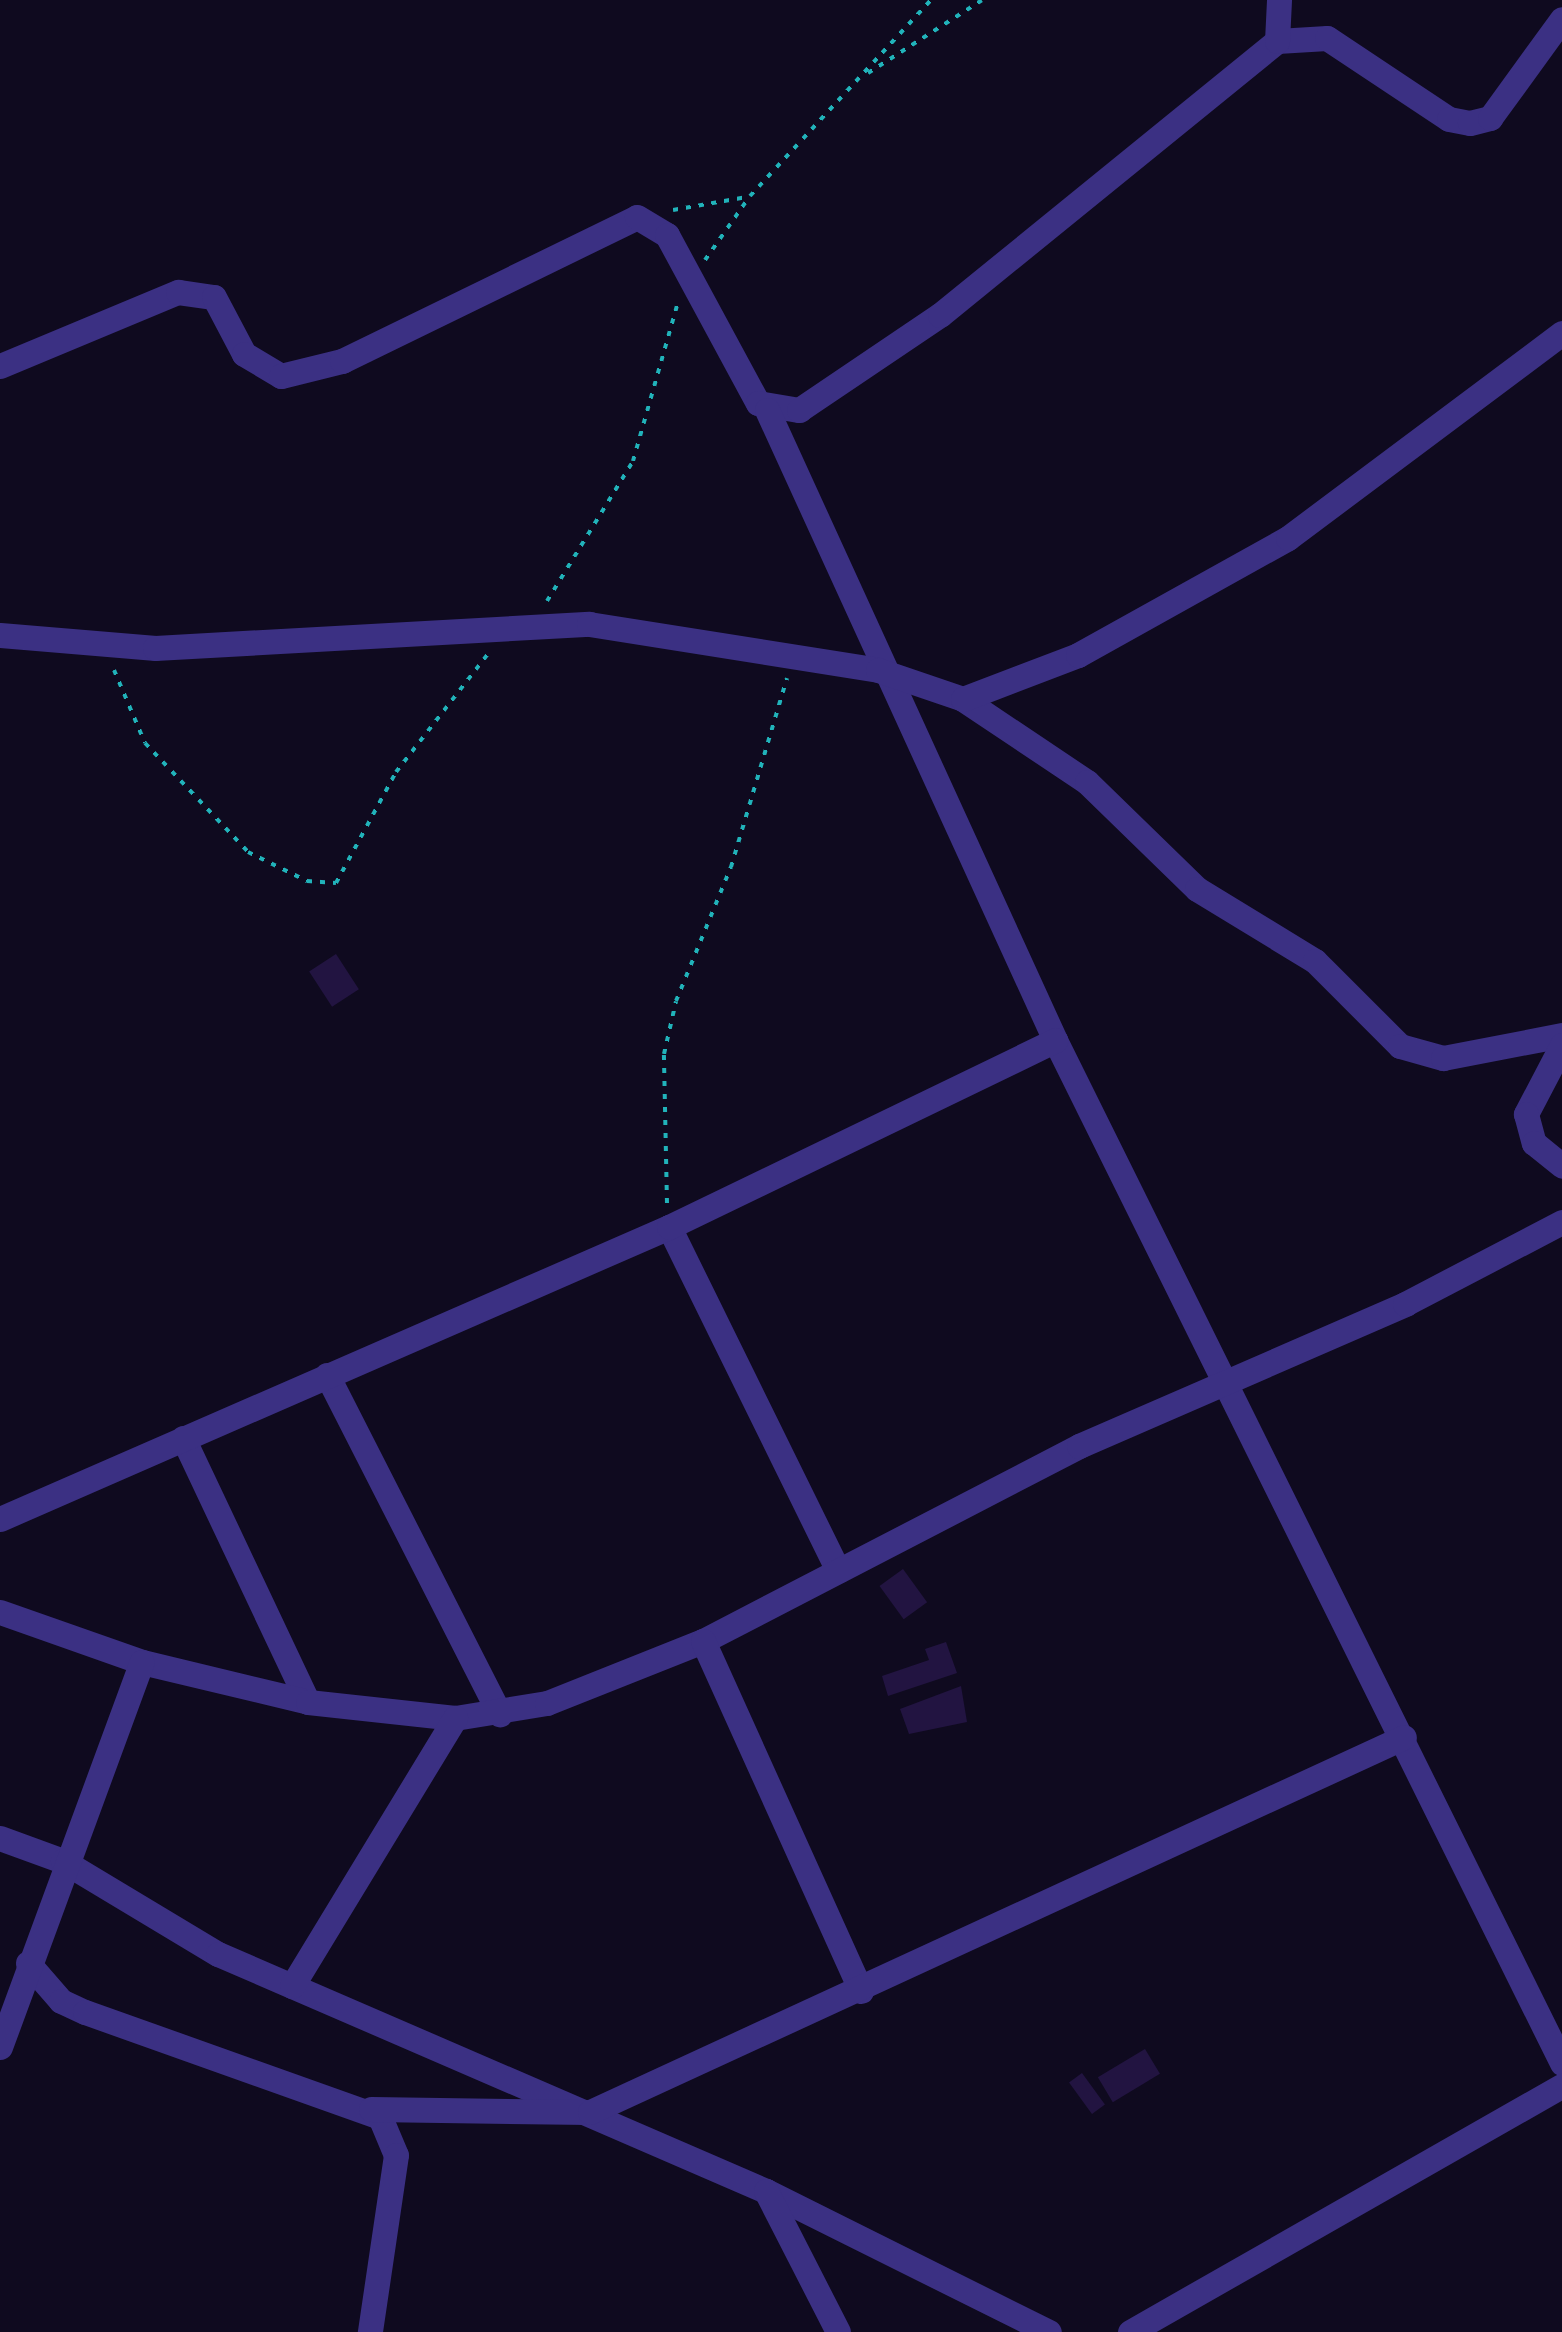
<!DOCTYPE html>
<html>
<head>
<meta charset="utf-8">
<style>
  body { margin:0 }
  #map { position:relative; width:1562px; height:2332px; overflow:hidden; background:#0f0a1f; font-family:Arial,sans-serif }
  div>[style] { position:absolute }
  .building>* { inset:0; background:#221441; transform-origin:0 0 }
  .path>* { height:4px; margin-top:-2px; transform-origin:0; background:repeating-linear-gradient(90deg,#21b3ba 0 5px,transparent 0 13px) }
  .minor>* { height:25px; margin:-12.5px; padding:0 12.5px; transform-origin:12.5px; border-radius:12.5px; background:#3b3083 }
  span { translate:-50% -50%; white-space:nowrap; text-align:center; line-height:1.15; -webkit-text-stroke:10px #0f0a1f; paint-order:stroke }
</style>
</head>
<body>
<div id="map">
  <div class="building">
    <i style="left:336px;top:954px;width:42px;height:32px;rotate:57deg"></i>
    <i style="left:903px;top:1569px;width:41px;height:29px;rotate:54deg"></i>
    <i style="clip-path:polygon(946px 1642px,957px 1673px,888px 1696px,882px 1676px,929px 1660px,925px 1649px)"></i>
    <i style="clip-path:polygon(961px 1686px,967px 1722px,909px 1734px,900px 1709px)"></i>
    <i style="left:1145px;top:2049px;width:29px;height:55px;rotate:59deg"></i>
    <i style="left:1082px;top:2073px;width:39px;height:16px;rotate:54deg"></i>
  </div>
  <div class="path">
    <i style="left:868px;top:73px;width:135px;rotate:-32.6deg"></i>
    <i style="left:673px;top:210px;width:75px;rotate:-10deg"></i>
    <i style="left:705px;top:260px;width:78px;rotate:-54.9deg"></i>
    <i style="left:750px;top:196px;width:267px;rotate:-47.3deg"></i>
    <i style="left:547px;top:601px;width:164px;rotate:-58.4deg"></i>
    <i style="left:633px;top:461px;width:165px;rotate:-74.2deg"></i>
    <i style="left:114px;top:670px;width:79px;rotate:67deg"></i>
    <i style="left:145px;top:743px;width:150px;rotate:46.6deg"></i>
    <i style="left:248px;top:852px;width:66px;rotate:26.2deg"></i>
    <i style="left:307px;top:881px;width:29px;rotate:4deg"></i>
    <i style="left:336px;top:883px;width:126px;rotate:-61.6deg"></i>
    <i style="left:396px;top:772px;width:150px;rotate:-52.1deg"></i>
    <i style="left:667px;top:1203px;width:149px;rotate:-91.2deg"></i>
    <i style="left:664px;top:1054px;width:54px;rotate:-77.2deg"></i>
    <i style="left:676px;top:1001px;width:145px;rotate:-67.7deg"></i>
    <i style="left:731px;top:867px;width:197px;rotate:-73.5deg"></i>
  </div>
  <div class="minor">
    <i style="left:1277px;top:41px;width:50px;rotate:-3.4deg"></i>
    <i style="left:1327px;top:38px;width:146px;rotate:33.6deg"></i>
    <i style="left:1449px;top:119px;width:21px;rotate:11deg"></i>
    <i style="left:1470px;top:123px;width:21px;rotate:-14deg"></i>
    <i style="left:1490px;top:118px;width:122px;rotate:-54deg"></i>
    <i style="left:0;top:366px;width:193px;rotate:-22.6deg"></i>
    <i style="left:178px;top:292px;width:36px;rotate:8deg"></i>
    <i style="left:214px;top:297px;width:64px;rotate:62.2deg"></i>
    <i style="left:244px;top:354px;width:43px;rotate:30.7deg"></i>
    <i style="left:281px;top:376px;width:63px;rotate:-13.8deg"></i>
    <i style="left:342px;top:361px;width:328px;rotate:-26deg"></i>
    <i style="left:637px;top:217px;width:35px;rotate:31deg"></i>
    <i style="left:667px;top:235px;width:191px;rotate:61.6deg"></i>
    <i style="left:758px;top:403px;width:42px;rotate:9.7deg"></i>
    <i style="left:799px;top:410px;width:170px;rotate:-34deg"></i>
    <i style="left:940px;top:315px;width:434px;rotate:-39.1deg"></i>
    <i style="left:1277px;top:41px;width:41px;rotate:-87.2deg"></i>
    <i style="left:767px;top:410px;width:693px;rotate:65.43deg"></i>
    <i style="left:1055px;top:1040px;width:1142px;rotate:63.64deg"></i>
    <i style="left:0;top:635px;width:156px;rotate:4.8deg"></i>
    <i style="left:155px;top:648px;width:435px;rotate:-3.2deg"></i>
    <i style="left:589px;top:624px;width:293px;rotate:9deg"></i>
    <i style="left:878px;top:670px;width:90px;rotate:18.8deg"></i>
    <i style="left:963px;top:699px;width:149px;rotate:33.8deg"></i>
    <i style="left:1087px;top:782px;width:153px;rotate:44.2deg"></i>
    <i style="left:1197px;top:889px;width:138px;rotate:31.4deg"></i>
    <i style="left:1315px;top:961px;width:120px;rotate:45deg"></i>
    <i style="left:1400px;top:1046px;width:45px;rotate:15.6deg"></i>
    <i style="left:1443px;top:1058px;width:121px;rotate:-10.9deg"></i>
    <i style="left:963px;top:699px;width:123px;rotate:-20.9deg"></i>
    <i style="left:1078px;top:655px;width:240px;rotate:-29.1deg"></i>
    <i style="left:1288px;top:538px;width:342px;rotate:-36.8deg"></i>
    <i style="left:1562px;top:1045px;width:78px;rotate:117.6deg"></i>
    <i style="left:1526px;top:1114px;width:30px;rotate:75deg"></i>
    <i style="left:1534px;top:1143px;width:36px;rotate:39deg"></i>
    <i style="left:669px;top:1227px;width:383px;rotate:63.8deg"></i>
    <i style="left:327px;top:1375px;width:381px;rotate:63deg"></i>
    <i style="left:183px;top:1438px;width:292px;rotate:64.7deg"></i>
    <i style="left:0;top:1519px;width:730px;rotate:-23.58deg"></i>
    <i style="left:669px;top:1227px;width:429px;rotate:-25.8deg"></i>
    <i style="left:0;top:1612px;width:151px;rotate:19.4deg"></i>
    <i style="left:142px;top:1662px;width:171px;rotate:13.5deg"></i>
    <i style="left:308px;top:1702px;width:148px;rotate:6.2deg"></i>
    <i style="left:455px;top:1718px;width:93px;rotate:-9.3deg"></i>
    <i style="left:547px;top:1703px;width:168px;rotate:-21.7deg"></i>
    <i style="left:703px;top:1641px;width:424px;rotate:-27.4deg"></i>
    <i style="left:1079px;top:1446px;width:356px;rotate:-23.5deg"></i>
    <i style="left:1405px;top:1304px;width:177px;rotate:-27.6deg"></i>
    <i style="left:703px;top:1641px;width:384px;rotate:65.7deg"></i>
    <i style="left:0;top:1838px;width:67px;rotate:20.1deg"></i>
    <i style="left:63px;top:1861px;width:181px;rotate:31deg"></i>
    <i style="left:218px;top:1954px;width:597px;rotate:23.39deg"></i>
    <i style="left:766px;top:2191px;width:316px;rotate:26.5deg"></i>
    <i style="left:28px;top:1963px;width:50px;rotate:49deg"></i>
    <i style="left:61px;top:2001px;width:26px;rotate:25deg"></i>
    <i style="left:85px;top:2012px;width:313px;rotate:19.6deg"></i>
    <i style="left:380px;top:2117px;width:41px;rotate:67.2deg"></i>
    <i style="left:396px;top:2155px;width:179px;rotate:98.4deg"></i>
    <i style="left:292px;top:1986px;width:314px;rotate:-58.7deg"></i>
    <i style="left:0;top:2047px;width:410px;rotate:-69.8deg"></i>
    <i style="left:371px;top:2109px;width:219px;rotate:0.8deg"></i>
    <i style="left:590px;top:2112px;width:896px;rotate:-24.73deg"></i>
    <i style="left:766px;top:2191px;width:158px;rotate:62.9deg"></i>
    <i style="left:1130px;top:2332px;width:497px;rotate:-29.7deg"></i>
  </div>
</div>
</body>
</html>
